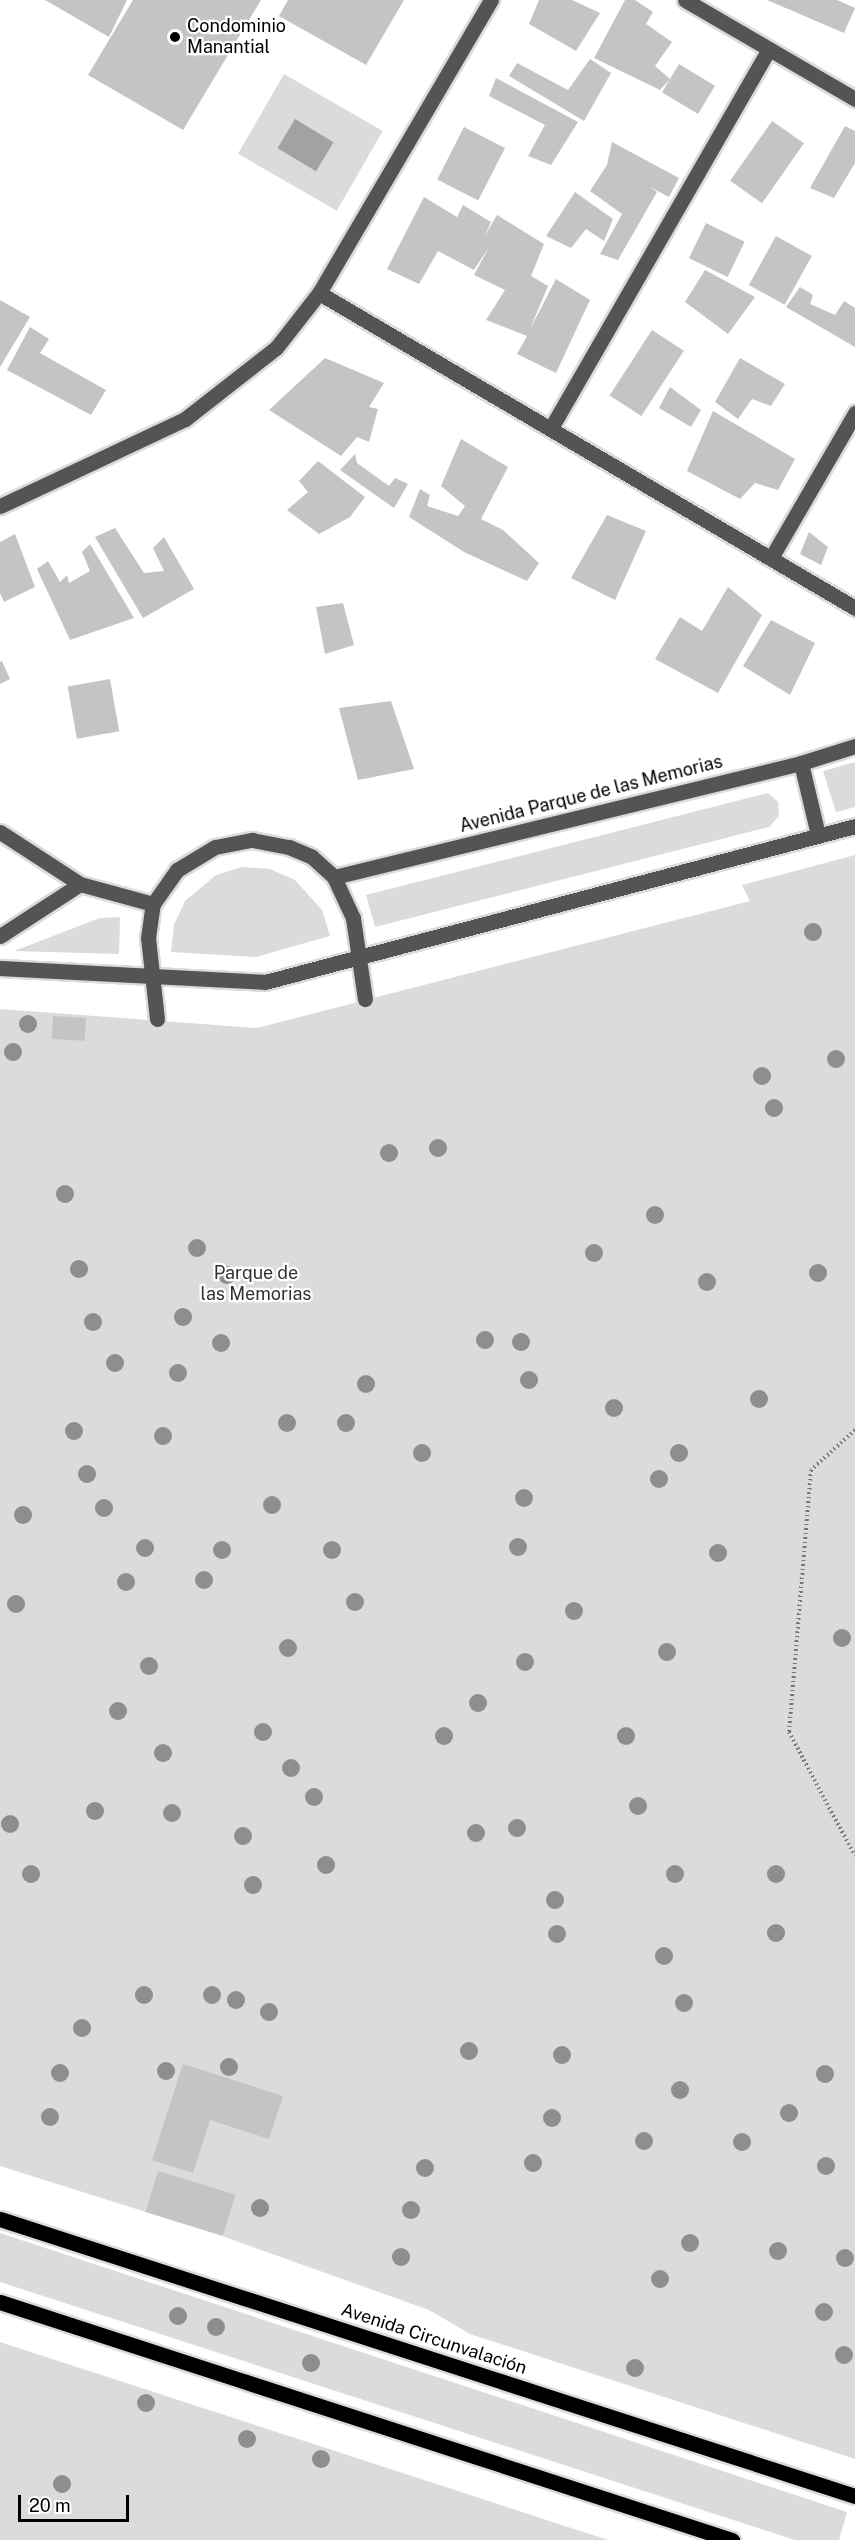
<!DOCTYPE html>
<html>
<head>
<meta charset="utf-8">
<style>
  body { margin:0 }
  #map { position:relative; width:855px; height:2540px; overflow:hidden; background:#fff; font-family:"Public Sans",sans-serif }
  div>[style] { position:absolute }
  .green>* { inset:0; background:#dbdbdb; transform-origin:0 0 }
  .water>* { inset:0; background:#a2a2a2; transform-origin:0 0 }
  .building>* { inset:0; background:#c4c4c4; transform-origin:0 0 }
  .path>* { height:4px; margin-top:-2px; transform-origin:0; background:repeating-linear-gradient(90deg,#767676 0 1.5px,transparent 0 4.5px) }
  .roads { filter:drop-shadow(2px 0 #dbdbdb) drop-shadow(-2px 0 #dbdbdb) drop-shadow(0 2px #dbdbdb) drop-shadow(0 -2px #dbdbdb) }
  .minor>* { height:15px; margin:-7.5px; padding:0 7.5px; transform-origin:7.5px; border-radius:7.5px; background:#545454 }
  .major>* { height:15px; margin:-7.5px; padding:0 7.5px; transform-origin:7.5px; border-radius:7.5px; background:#000 }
  .trees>* { width:18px; height:18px; margin:-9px; border-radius:50%; background:#8e8e8e }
  .dots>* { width:16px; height:16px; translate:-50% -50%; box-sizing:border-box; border:3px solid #fff; border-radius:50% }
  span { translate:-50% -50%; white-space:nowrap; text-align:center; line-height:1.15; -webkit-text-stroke:4.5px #fff; paint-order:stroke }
  .poi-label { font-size:18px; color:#000 }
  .left { translate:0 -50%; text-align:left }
  .street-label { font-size:18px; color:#000 }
  .park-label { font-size:18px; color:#323232 }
  .scale { position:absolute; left:18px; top:2495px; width:111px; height:27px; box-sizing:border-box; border:3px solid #000; border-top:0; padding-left:8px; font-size:18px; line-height:21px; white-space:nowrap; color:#000; -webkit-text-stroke:4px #fff; paint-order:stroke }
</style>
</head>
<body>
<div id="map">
  <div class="green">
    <i style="left:284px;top:74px;width:114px;height:92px;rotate:30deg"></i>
    <i style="clip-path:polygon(855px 762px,855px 807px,836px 812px,823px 771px)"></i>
    <i style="clip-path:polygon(768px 793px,778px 802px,779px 816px,769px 827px,375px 927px,366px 895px)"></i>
    <i style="clip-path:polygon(855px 855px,855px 2459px,470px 2334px,429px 2310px,222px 2236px,0 2166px,0 1009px,257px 1028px,750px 901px,742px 885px)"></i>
    <i style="clip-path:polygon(242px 867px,270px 869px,295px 880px,322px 910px,330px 936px,256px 957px,171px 952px,174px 925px,185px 901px,216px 875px)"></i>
    <i style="clip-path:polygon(120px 917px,119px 954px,14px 951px,100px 918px)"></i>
    <i style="clip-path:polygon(0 2233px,847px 2512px,839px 2540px,795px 2540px,0 2282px)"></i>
    <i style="clip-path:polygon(0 2342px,292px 2437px,608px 2540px,0 2540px)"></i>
  </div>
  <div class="water">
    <i style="left:295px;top:119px;width:45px;height:34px;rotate:31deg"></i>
  </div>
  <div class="building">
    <i style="clip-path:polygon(45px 0,127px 0,109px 37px)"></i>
    <i style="clip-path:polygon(133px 0,261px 0,183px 130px,88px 75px)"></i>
    <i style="clip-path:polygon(288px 0,404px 0,366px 65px,279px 16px)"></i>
    <i style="clip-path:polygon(539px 0,572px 0,600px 13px,576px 51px,529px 24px)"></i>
    <i style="clip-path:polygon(625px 0,635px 0,653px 12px,646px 24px,672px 42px,655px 66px,670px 79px,660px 90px,594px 58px)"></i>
    <i style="clip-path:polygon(767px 0,837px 0,855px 8px,844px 33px)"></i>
    <i style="clip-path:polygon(590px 59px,611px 73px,584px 121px,509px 76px,517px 63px,568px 90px)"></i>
    <i style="left:679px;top:64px;width:42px;height:33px;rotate:31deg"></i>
    <i style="clip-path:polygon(496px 78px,578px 122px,551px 165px,528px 156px,545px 125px,489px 96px)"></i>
    <i style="left:772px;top:121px;width:39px;height:73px;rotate:35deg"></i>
    <i style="clip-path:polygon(845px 126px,855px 131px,855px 163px,834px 198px,810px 188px)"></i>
    <i style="left:464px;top:127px;width:46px;height:59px;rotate:27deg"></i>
    <i style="clip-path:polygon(612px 142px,679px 178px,669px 197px,650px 187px,657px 192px,618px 260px,600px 254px,622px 214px,590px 191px,607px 165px)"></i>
    <i style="clip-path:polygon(575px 192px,613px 219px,604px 241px,586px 229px,571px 248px,546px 236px)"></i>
    <i style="clip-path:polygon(424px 197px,457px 217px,463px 205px,491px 222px,484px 237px,497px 215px,544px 244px,531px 276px,548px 286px,530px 329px,556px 279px,590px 300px,556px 373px,517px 354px,527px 336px,486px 320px,505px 290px,474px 275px,489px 247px,474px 270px,438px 251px,419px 284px,387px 269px)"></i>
    <i style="left:706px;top:223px;width:43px;height:39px;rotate:26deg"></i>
    <i style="left:776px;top:236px;width:41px;height:56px;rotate:29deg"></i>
    <i style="clip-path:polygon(705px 270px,755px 297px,728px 334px,685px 302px)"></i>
    <i style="clip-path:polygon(800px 287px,813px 295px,810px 304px,835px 315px,844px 301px,855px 308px,855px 347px,786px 307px)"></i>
    <i style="clip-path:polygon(0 300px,30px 317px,0 367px)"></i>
    <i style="clip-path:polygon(30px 327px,49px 339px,40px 353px,106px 390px,91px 415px,7px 370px)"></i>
    <i style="left:652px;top:330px;width:38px;height:78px;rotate:33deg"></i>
    <i style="clip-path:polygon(325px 358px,384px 383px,369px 407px,378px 409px,369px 442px,357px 437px,341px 456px,269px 410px)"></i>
    <i style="clip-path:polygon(740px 358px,785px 384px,771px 406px,752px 399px,738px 419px,715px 402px)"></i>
    <i style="clip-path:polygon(670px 387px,701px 410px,691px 427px,659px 408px)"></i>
    <i style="clip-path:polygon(713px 411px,795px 459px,778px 490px,755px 483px,740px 499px,687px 471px)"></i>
    <i style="clip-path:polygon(461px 439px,508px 467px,481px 519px,503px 530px,539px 563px,527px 581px,464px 552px,409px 517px,420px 489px,430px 495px,427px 506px,458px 516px,465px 506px,441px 486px)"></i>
    <i style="clip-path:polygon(355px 454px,357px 463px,389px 486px,395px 478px,408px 484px,394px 508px,340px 470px)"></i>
    <i style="clip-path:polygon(318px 461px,365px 497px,350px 517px,319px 534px,287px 510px,308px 492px,299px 481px)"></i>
    <i style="clip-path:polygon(607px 515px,646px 531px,615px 600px,571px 578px)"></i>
    <i style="clip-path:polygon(115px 528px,144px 573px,164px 571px,153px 548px,164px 537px,194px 589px,143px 618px,95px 537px)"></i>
    <i style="clip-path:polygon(809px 532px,828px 547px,821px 565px,800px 554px)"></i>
    <i style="clip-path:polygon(15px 534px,35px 587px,4px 602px,0 593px,0 542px)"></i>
    <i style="clip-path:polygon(90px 544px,134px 618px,70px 640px,37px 569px,48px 561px,60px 582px,67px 575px,69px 583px,90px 571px,82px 552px)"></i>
    <i style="clip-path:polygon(728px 587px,762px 615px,718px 693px,655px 659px,680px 617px,702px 631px)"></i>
    <i style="clip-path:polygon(343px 603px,354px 645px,325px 654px,316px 607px)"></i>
    <i style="clip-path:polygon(771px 620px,815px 643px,790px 695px,743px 666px)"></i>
    <i style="clip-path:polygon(2px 661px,10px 679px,0 684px,0 662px)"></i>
    <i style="left:110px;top:679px;width:53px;height:43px;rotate:80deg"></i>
    <i style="clip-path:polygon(391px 701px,414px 769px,358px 780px,339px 708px)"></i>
    <i style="left:53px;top:1016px;width:33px;height:23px;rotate:3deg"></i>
    <i style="clip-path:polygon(183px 2064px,283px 2096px,269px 2139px,210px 2120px,193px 2173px,152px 2160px)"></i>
    <i style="left:158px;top:2171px;width:81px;height:43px;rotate:17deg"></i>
  </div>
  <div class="path">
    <i style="left:855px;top:1430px;width:59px;rotate:137.7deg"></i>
    <i style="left:811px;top:1470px;width:263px;rotate:94.8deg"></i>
    <i style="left:789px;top:1732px;width:140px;rotate:62deg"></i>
  </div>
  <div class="roads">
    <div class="minor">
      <i style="left:685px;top:0;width:197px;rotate:30.2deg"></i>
      <i style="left:319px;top:293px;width:622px;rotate:30.44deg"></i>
      <i style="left:551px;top:428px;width:437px;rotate:-60.1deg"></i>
      <i style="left:0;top:506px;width:204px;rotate:-25.2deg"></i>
      <i style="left:185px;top:419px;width:115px;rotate:-38deg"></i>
      <i style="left:276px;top:348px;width:70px;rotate:-52deg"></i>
      <i style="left:319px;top:293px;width:340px;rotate:-59.6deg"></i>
      <i style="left:771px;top:558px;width:168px;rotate:-59.9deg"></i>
      <i style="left:801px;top:763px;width:74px;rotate:76.7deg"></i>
      <i style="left:0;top:832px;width:95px;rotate:33deg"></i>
      <i style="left:80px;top:884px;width:76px;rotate:15.3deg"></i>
      <i style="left:334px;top:877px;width:481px;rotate:-13.7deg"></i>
      <i style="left:801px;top:763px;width:57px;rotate:-17.5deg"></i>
      <i style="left:0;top:936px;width:95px;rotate:-33deg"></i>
      <i style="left:0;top:968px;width:265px;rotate:3deg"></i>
      <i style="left:265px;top:982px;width:610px;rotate:-14.81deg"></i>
      <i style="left:157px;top:1019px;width:81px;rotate:-96.3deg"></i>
      <i style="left:148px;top:938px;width:34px;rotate:-82deg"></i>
      <i style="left:153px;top:904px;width:42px;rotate:-54.8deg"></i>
      <i style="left:177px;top:870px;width:44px;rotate:-31.2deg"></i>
      <i style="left:215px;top:847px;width:38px;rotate:-11deg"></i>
      <i style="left:252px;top:840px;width:38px;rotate:11deg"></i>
      <i style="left:289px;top:847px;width:25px;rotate:23deg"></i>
      <i style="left:312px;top:857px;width:30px;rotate:42deg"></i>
      <i style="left:334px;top:877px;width:45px;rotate:65.1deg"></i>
      <i style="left:353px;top:918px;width:82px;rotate:81.6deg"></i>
    </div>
    <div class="major">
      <i style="left:0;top:2219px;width:899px;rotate:17.95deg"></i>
      <i style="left:0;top:2302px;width:770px;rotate:18.01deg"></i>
    </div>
  </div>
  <div class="trees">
    <i style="left:813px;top:932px"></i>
    <i style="left:28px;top:1024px"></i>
    <i style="left:13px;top:1052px"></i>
    <i style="left:836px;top:1059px"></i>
    <i style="left:762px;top:1076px"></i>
    <i style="left:774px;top:1108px"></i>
    <i style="left:438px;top:1148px"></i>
    <i style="left:389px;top:1153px"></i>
    <i style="left:65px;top:1194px"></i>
    <i style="left:655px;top:1215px"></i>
    <i style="left:197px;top:1248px"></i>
    <i style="left:594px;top:1253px"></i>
    <i style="left:79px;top:1269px"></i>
    <i style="left:818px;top:1273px"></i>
    <i style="left:227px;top:1275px"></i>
    <i style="left:707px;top:1282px"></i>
    <i style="left:183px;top:1317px"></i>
    <i style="left:93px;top:1322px"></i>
    <i style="left:485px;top:1340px"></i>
    <i style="left:521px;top:1342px"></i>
    <i style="left:221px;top:1343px"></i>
    <i style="left:115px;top:1363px"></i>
    <i style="left:178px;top:1373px"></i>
    <i style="left:529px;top:1380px"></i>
    <i style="left:366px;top:1384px"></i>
    <i style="left:759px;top:1399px"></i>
    <i style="left:614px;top:1408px"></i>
    <i style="left:287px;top:1423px"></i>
    <i style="left:346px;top:1423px"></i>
    <i style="left:74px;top:1431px"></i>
    <i style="left:163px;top:1436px"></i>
    <i style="left:422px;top:1453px"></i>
    <i style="left:679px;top:1453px"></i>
    <i style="left:87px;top:1474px"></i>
    <i style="left:659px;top:1479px"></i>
    <i style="left:524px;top:1498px"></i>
    <i style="left:272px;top:1505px"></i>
    <i style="left:104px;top:1508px"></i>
    <i style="left:23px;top:1515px"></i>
    <i style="left:518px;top:1547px"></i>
    <i style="left:145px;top:1548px"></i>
    <i style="left:222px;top:1550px"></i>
    <i style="left:332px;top:1550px"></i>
    <i style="left:718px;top:1553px"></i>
    <i style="left:204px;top:1580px"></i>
    <i style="left:126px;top:1582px"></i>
    <i style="left:355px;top:1602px"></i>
    <i style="left:16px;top:1604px"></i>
    <i style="left:574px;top:1611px"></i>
    <i style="left:842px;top:1638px"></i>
    <i style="left:288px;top:1648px"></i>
    <i style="left:667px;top:1652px"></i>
    <i style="left:525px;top:1662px"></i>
    <i style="left:149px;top:1666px"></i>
    <i style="left:478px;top:1703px"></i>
    <i style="left:118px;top:1711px"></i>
    <i style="left:263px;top:1732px"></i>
    <i style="left:444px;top:1736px"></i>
    <i style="left:626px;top:1736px"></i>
    <i style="left:163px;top:1753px"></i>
    <i style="left:291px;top:1768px"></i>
    <i style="left:314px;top:1797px"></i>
    <i style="left:638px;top:1806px"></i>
    <i style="left:95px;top:1811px"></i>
    <i style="left:172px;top:1813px"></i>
    <i style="left:10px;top:1824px"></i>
    <i style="left:517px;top:1828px"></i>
    <i style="left:476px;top:1833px"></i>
    <i style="left:243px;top:1836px"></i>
    <i style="left:326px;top:1865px"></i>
    <i style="left:31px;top:1874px"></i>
    <i style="left:675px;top:1874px"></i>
    <i style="left:776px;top:1874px"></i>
    <i style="left:253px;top:1885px"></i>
    <i style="left:555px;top:1900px"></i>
    <i style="left:776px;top:1933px"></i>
    <i style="left:557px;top:1934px"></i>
    <i style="left:664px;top:1956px"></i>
    <i style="left:144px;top:1995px"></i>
    <i style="left:212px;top:1995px"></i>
    <i style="left:236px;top:2000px"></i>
    <i style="left:684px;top:2003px"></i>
    <i style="left:269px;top:2012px"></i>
    <i style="left:82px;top:2028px"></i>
    <i style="left:469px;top:2051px"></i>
    <i style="left:562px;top:2055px"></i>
    <i style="left:229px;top:2067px"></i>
    <i style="left:166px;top:2071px"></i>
    <i style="left:60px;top:2073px"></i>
    <i style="left:825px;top:2074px"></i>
    <i style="left:680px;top:2090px"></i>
    <i style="left:789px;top:2113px"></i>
    <i style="left:50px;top:2117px"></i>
    <i style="left:552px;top:2118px"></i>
    <i style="left:644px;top:2141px"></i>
    <i style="left:742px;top:2142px"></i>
    <i style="left:533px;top:2163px"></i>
    <i style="left:826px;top:2166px"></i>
    <i style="left:425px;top:2168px"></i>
    <i style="left:260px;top:2208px"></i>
    <i style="left:411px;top:2210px"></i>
    <i style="left:690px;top:2243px"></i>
    <i style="left:778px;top:2251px"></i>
    <i style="left:401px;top:2257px"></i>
    <i style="left:845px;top:2258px"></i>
    <i style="left:660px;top:2279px"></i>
    <i style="left:824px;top:2312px"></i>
    <i style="left:178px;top:2316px"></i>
    <i style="left:216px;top:2327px"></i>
    <i style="left:844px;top:2355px"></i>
    <i style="left:311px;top:2363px"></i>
    <i style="left:635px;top:2368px"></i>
    <i style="left:146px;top:2403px"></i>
    <i style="left:247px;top:2439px"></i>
    <i style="left:321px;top:2459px"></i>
    <i style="left:62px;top:2484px"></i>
  </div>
  <div class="dots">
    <i style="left:175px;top:37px;background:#000"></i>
  </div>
  <div class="poi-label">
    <span class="left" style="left:187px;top:37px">Condominio<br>Manantial</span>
  </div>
  <div class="street-label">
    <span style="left:591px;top:794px;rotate:-14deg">Avenida Parque de las Memorias</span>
    <span style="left:434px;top:2339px;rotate:18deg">Avenida Circunvalación</span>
  </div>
  <div class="park-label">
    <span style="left:256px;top:1284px">Parque de<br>las Memorias</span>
  </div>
  <div class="scale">20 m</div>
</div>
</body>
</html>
